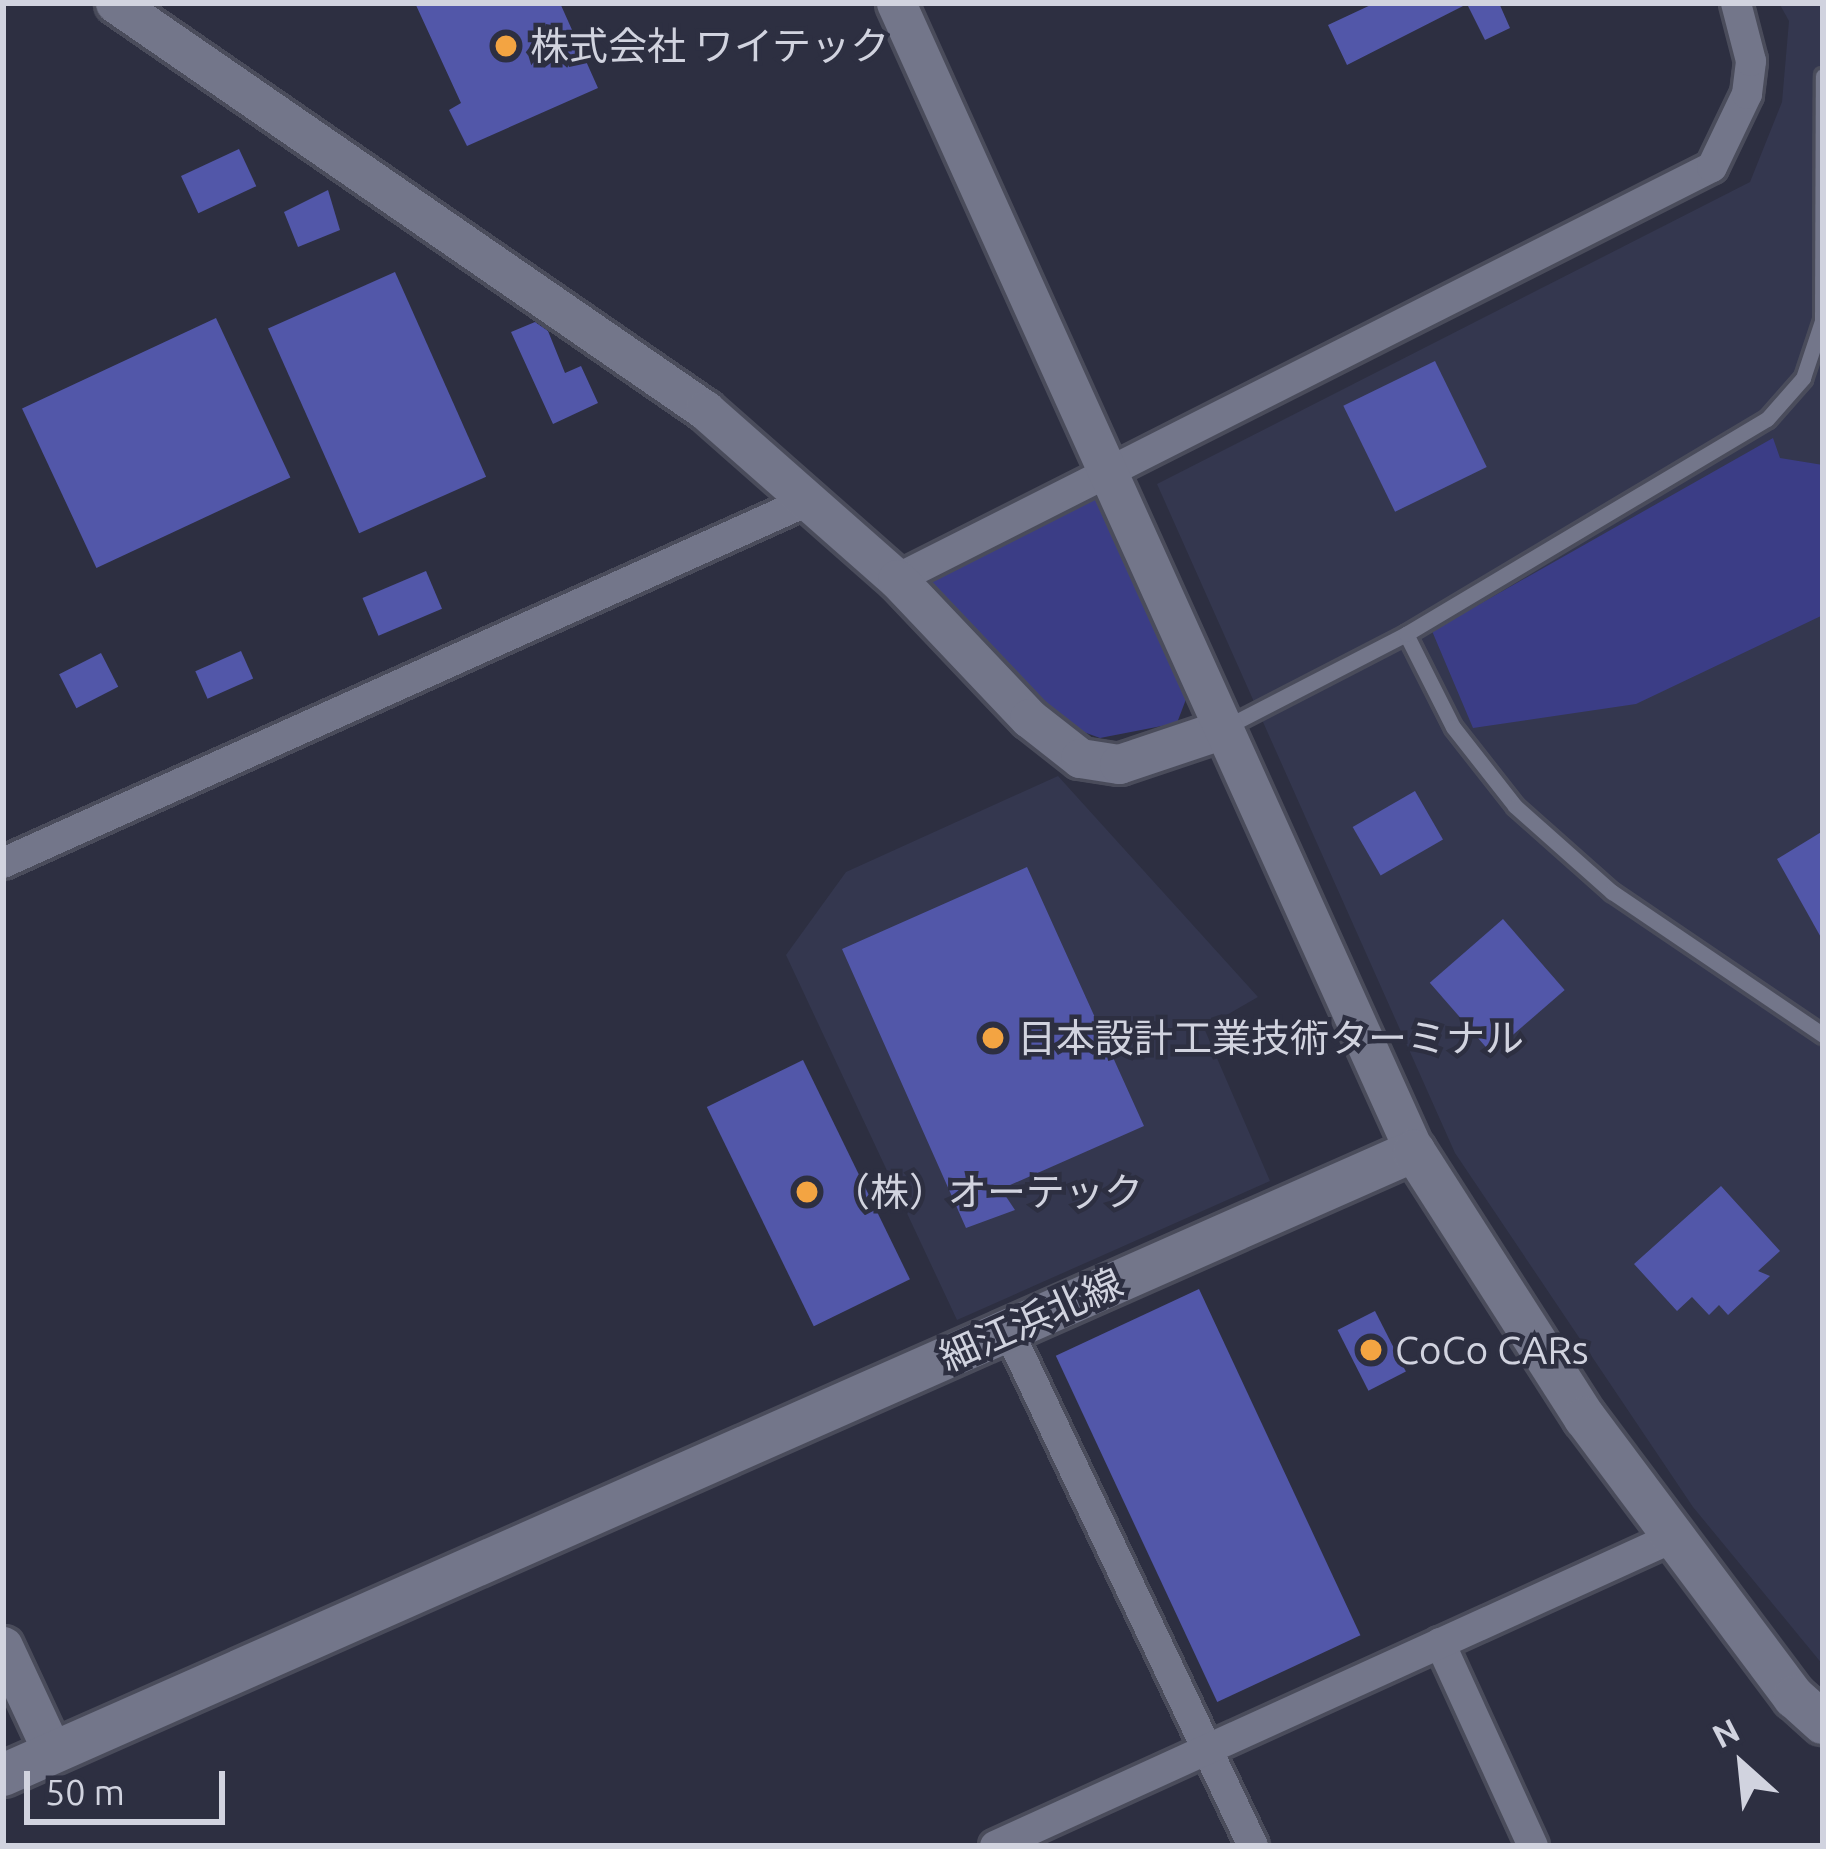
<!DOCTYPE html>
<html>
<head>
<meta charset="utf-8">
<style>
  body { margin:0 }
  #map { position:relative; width:1826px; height:1849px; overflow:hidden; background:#2d2f41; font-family:Ubuntu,"Noto Sans JP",sans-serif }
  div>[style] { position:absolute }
  .built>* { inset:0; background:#34374f }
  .green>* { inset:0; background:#3b3d86 }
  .building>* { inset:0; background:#5257a9; transform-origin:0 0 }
  .roads { filter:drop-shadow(3px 0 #4a4c5b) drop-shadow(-3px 0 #4a4c5b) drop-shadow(0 3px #4a4c5b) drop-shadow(0 -3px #4a4c5b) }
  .service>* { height:15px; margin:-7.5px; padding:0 7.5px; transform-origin:7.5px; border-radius:7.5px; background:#73768a }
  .minor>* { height:30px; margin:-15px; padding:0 15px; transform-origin:15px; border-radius:15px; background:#73768a }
  .tertiary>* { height:39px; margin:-19.5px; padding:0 19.5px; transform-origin:19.5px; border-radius:19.5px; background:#73768a }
  .secondary>* { height:42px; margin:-21px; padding:0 21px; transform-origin:21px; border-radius:21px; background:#73768a }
  .dots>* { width:33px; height:33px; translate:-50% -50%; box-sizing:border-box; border:6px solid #2d2f41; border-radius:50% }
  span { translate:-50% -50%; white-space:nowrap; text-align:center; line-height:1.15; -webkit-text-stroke:9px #2d2f41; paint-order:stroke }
  .poi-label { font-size:39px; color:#d1d3df }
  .left { translate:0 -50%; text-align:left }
  .street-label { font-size:39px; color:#d1d3df }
  .frame { position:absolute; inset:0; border:6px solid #d1d3df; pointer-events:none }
  .north { position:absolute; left:1682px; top:1705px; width:120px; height:120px; -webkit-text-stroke:9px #2d2f41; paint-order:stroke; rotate:333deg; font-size:33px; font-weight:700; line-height:48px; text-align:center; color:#d1d3df }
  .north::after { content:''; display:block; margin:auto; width:42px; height:54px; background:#d1d3df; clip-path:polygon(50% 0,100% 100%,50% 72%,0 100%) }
  .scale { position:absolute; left:24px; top:1771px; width:201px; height:54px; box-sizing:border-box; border:6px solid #d1d3df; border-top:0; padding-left:15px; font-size:36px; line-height:42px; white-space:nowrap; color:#d1d3df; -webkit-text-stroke:9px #2d2f41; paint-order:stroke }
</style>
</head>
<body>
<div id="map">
  <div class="built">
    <i style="clip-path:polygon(1779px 3px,1823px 3px,1823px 1665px,1693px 1507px,1455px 1153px,1157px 484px,1750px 182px,1782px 102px,1789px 21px)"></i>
    <i style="clip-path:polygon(1058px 776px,1258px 997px,1204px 1028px,1270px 1181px,957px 1320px,786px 955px,846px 872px)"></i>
  </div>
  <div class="green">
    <i style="clip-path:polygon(1773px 438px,1780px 458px,1823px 465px,1823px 615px,1636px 704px,1473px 728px,1432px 631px)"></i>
    <i style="clip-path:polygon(1098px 492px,1191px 686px,1177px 723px,1100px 738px,1051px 720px,925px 583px)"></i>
  </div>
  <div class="building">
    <i style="clip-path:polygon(415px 3px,560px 3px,598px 88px,467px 146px,449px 110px,461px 103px)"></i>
    <i style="clip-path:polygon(1375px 3px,1499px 3px,1510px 28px,1485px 40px,1467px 4px,1347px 65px,1328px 25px)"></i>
    <i style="left:239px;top:149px;width:41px;height:64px;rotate:65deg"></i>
    <i style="clip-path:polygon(328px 190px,340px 230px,298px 247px,284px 212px)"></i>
    <i style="left:395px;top:272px;width:224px;height:139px;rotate:66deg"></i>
    <i style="left:216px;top:318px;width:176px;height:214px;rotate:65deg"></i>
    <i style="clip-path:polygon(535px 322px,548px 331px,565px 373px,581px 366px,598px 403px,553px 424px,511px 332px)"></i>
    <i style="left:1435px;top:361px;width:118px;height:102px;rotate:64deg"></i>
    <i style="left:426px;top:571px;width:41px;height:69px;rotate:67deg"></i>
    <i style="left:241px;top:651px;width:30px;height:50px;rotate:66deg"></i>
    <i style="left:101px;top:653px;width:38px;height:47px;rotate:63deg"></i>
    <i style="left:1415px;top:791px;width:56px;height:72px;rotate:60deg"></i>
    <i style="clip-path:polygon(1823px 831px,1823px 941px,1777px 859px)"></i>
    <i style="clip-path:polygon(1027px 867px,1144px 1126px,1001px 1189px,1015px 1210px,966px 1228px,842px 949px)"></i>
    <i style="left:1503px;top:919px;width:94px;height:97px;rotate:49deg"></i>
    <i style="left:803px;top:1060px;width:244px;height:107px;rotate:64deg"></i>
    <i style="clip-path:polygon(1721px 1186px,1780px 1251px,1758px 1271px,1770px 1276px,1728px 1315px,1719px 1305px,1709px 1315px,1692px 1297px,1677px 1311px,1634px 1264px)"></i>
    <i style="left:1199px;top:1289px;width:382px;height:158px;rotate:65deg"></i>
    <i style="left:1375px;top:1311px;width:68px;height:42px;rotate:63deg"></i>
  </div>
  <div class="roads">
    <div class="service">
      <i style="left:1406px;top:634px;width:104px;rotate:63.2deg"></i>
      <i style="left:1453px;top:727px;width:100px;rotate:51.9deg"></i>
      <i style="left:1515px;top:806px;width:130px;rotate:41.6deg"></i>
      <i style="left:1612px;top:892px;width:255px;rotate:34.1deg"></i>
      <i style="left:1226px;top:727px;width:203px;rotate:-27.3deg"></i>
      <i style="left:1406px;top:634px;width:420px;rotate:-30.8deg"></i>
      <i style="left:1767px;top:419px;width:55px;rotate:-48.7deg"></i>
      <i style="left:1803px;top:378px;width:60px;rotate:-71.6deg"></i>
      <i style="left:1822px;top:321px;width:245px;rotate:-89.8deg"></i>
    </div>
    <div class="minor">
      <i style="left:897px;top:579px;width:913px;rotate:-26.82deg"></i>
      <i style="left:1712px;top:167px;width:81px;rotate:-64.4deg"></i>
      <i style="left:1747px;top:94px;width:33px;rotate:-83deg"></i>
      <i style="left:1751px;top:61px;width:60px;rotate:-104.5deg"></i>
      <i style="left:3px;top:863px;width:885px;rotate:-24.22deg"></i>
      <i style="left:1008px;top:1330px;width:571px;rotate:64.6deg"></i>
      <i style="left:1440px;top:1643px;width:223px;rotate:65.4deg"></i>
      <i style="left:995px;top:1846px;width:746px;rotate:-24.47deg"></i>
    </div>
    <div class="tertiary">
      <i style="left:115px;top:3px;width:717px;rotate:34.6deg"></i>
      <i style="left:705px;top:410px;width:256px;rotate:41.4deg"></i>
      <i style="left:897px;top:579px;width:192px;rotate:46.5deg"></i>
      <i style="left:1029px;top:718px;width:65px;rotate:38.1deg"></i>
      <i style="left:1080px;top:758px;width:39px;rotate:9deg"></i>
      <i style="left:1119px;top:764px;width:110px;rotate:-18.6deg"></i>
      <i style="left:896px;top:3px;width:1259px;rotate:65.71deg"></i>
      <i style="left:3px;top:1646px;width:118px;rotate:65deg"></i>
    </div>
    <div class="secondary">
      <i style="left:3px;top:1775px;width:1543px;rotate:-23.86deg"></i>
      <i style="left:1414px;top:1151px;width:317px;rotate:57.4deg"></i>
      <i style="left:1585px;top:1418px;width:349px;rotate:53.2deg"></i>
      <i style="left:1794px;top:1697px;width:39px;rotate:42deg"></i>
    </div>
  </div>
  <div class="dots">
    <i style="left:506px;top:46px;background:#f3a442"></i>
    <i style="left:993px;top:1038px;background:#f3a442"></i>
    <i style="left:807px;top:1192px;background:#f3a442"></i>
    <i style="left:1371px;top:1350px;background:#f3a442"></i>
  </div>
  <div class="poi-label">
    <span class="left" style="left:530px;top:46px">株式会社 ワイテック</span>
    <span class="left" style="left:1017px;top:1038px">日本設計工業技術ターミナル</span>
    <span class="left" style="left:831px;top:1192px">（株）オーテック</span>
    <span class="left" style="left:1395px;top:1350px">CoCo CARs</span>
  </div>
  <div class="street-label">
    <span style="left:1031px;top:1320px;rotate:-24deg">細江浜北線</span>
  </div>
  <div class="frame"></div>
  <div class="north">N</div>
  <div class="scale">50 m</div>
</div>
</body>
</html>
